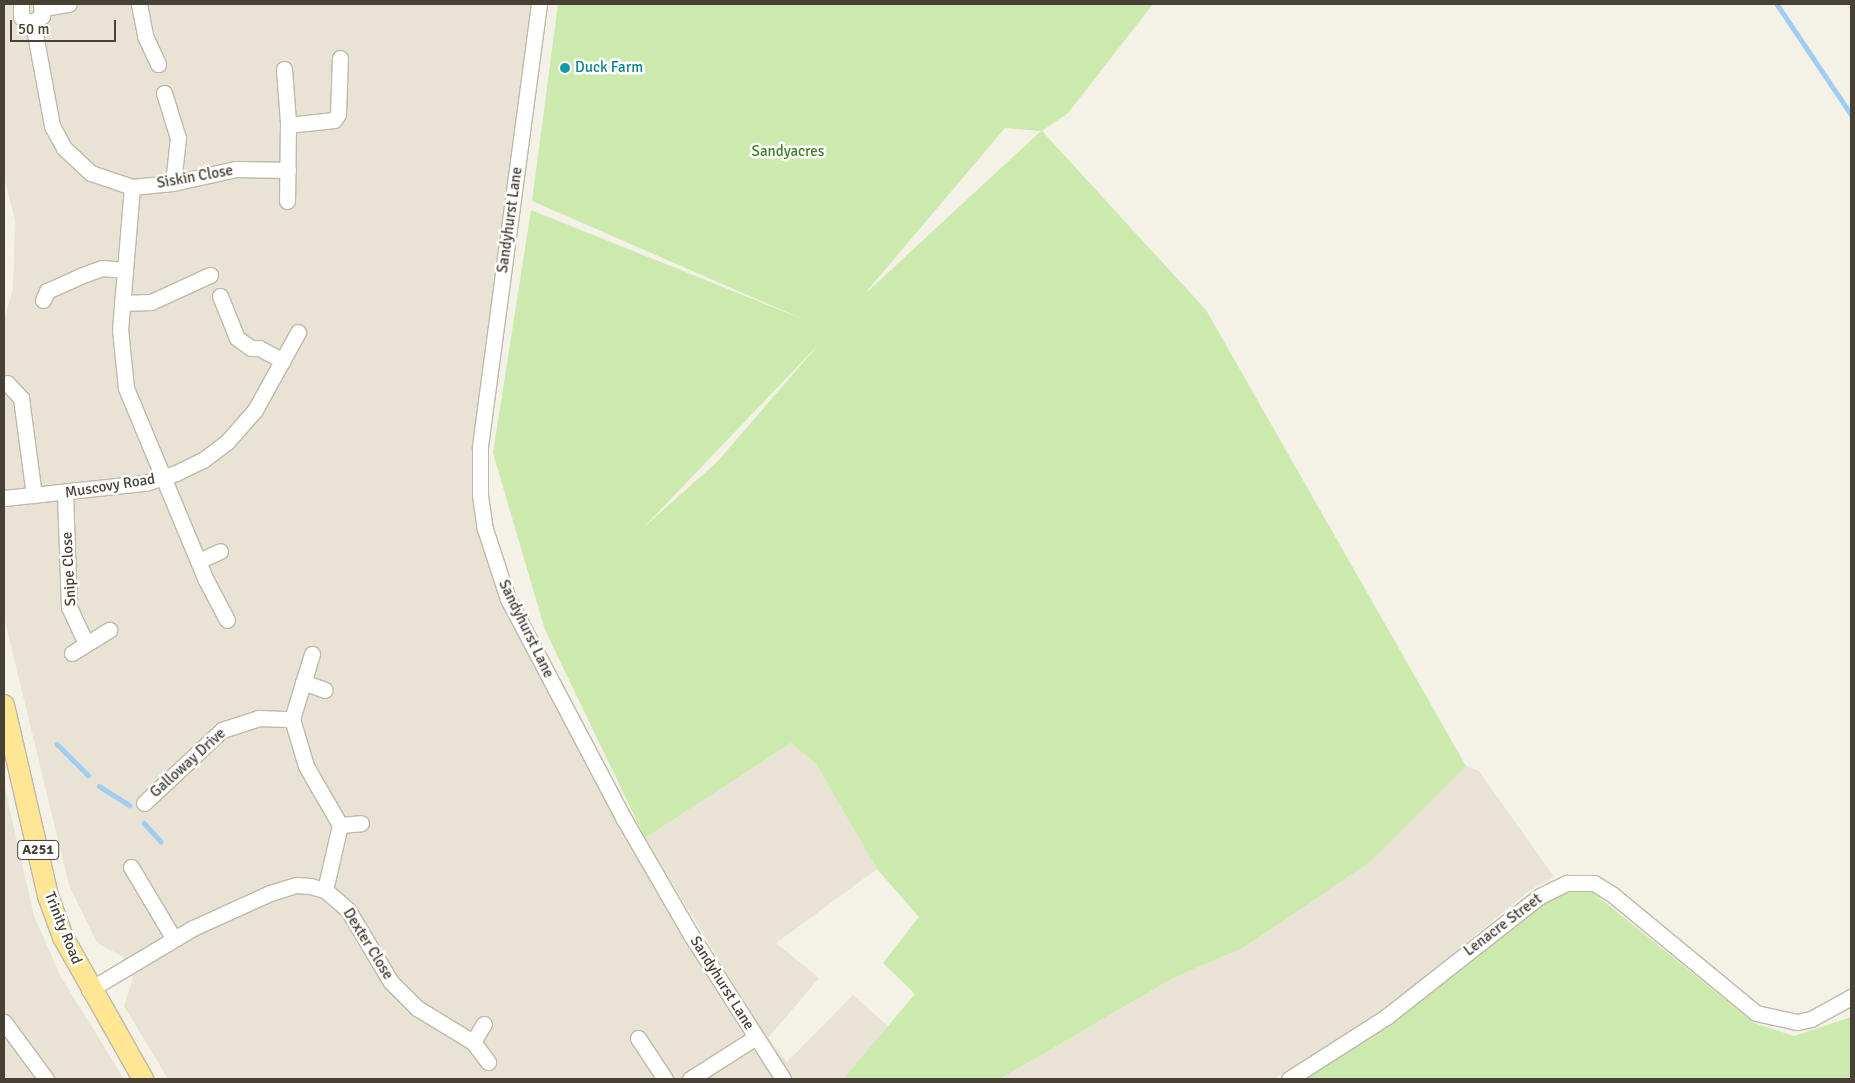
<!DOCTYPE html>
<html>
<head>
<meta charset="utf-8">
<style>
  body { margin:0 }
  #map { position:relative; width:1855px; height:1083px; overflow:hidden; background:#f4f1e7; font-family:Signika,sans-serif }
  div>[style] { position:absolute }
  .residential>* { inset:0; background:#e8e3d4 }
  .green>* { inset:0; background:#cceaae }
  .stream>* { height:4.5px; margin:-2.25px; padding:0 2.25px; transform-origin:2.25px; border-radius:2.25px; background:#a0cef3 }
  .roads { filter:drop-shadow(1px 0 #c0b9a9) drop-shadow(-1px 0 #c0b9a9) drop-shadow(0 1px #c0b9a9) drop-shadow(0 -1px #c0b9a9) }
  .minor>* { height:15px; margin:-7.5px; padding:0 7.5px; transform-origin:7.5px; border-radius:7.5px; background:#fff }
  .major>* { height:20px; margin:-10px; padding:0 10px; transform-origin:10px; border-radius:10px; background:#ffe695 }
  .dots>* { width:14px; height:14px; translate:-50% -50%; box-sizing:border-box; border:2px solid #fff; border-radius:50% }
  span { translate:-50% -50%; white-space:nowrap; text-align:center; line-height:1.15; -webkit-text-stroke:5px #fff; paint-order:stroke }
  .shield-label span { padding:1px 4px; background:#fff; border:1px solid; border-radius:4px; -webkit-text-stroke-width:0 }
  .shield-label { font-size:14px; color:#474135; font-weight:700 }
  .culture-label { font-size:15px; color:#0d838f }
  .left { translate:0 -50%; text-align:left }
  .park-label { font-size:15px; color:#427c26 }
  .street-label { font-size:15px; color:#474135 }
  .frame { position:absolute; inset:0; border:5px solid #474135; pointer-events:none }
  .scale { position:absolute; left:10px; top:20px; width:106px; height:22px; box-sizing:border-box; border:2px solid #474135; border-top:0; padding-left:6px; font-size:15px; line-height:18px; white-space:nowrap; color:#474135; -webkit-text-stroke:4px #fff; paint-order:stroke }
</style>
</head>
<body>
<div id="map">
  <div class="residential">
    <i style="clip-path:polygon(4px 4px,533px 4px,498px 250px,473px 489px,516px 623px,778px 1079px,168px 1079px,124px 1006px,133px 978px,122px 956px,97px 943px,69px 885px,4px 617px,4px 320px,13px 289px,15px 220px,4px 177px)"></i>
    <i style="clip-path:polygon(791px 743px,816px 764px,877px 869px,776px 943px,819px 978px,768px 1038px,787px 1062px,853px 995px,888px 1026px,843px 1079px,791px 1079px,645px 838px)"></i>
    <i style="clip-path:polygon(1466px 766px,1479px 771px,1554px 877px,1530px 890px,1384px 1011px,1273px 1079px,1000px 1079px,1173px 978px,1243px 948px,1370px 862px)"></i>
    <i style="clip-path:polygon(4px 784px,34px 916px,61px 977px,124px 1079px,4px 1079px)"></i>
  </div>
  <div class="green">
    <i style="clip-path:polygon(evenodd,558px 4px,1153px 4px,1068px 113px,1042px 131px,1206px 310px,1466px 766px,1370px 862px,1243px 948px,1173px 978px,1000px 1079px,843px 1079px,915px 994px,883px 963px,919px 917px,877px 869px,816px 764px,791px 743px,645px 838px,545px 630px,493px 453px,531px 210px,805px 320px,532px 201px,558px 4px,1005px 128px,1041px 131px,867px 292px,867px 291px,1005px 128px,558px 4px,820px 343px,717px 462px,643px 528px,820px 343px)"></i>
    <i style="clip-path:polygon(1585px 886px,1754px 1023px,1794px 1036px,1851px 1017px,1851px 1079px,1289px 1079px,1542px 904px)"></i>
  </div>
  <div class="stream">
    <i style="left:1777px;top:4px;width:133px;rotate:56.1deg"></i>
    <i style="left:57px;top:744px;width:44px;rotate:45deg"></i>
    <i style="left:99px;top:786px;width:36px;rotate:32deg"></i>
    <i style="left:144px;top:823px;width:25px;rotate:47deg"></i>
  </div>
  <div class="roads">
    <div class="minor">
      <i style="left:21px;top:4px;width:13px;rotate:90deg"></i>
      <i style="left:21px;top:17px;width:11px;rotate:34deg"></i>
      <i style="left:30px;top:23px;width:14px;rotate:-30deg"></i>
      <i style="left:42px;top:16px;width:12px;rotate:-95deg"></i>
      <i style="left:139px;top:4px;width:33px;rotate:79deg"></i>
      <i style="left:145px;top:36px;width:31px;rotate:65deg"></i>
      <i style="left:539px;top:4px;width:448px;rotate:97.6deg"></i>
      <i style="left:480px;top:448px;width:47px;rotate:90deg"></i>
      <i style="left:480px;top:495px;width:34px;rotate:82deg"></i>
      <i style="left:485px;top:529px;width:74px;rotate:71.8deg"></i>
      <i style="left:508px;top:599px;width:249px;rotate:62.2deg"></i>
      <i style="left:624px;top:819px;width:134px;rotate:60deg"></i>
      <i style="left:691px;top:935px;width:171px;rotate:57.4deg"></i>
      <i style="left:43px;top:8px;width:26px;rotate:-9deg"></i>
      <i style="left:33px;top:23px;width:105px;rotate:79.5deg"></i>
      <i style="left:52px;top:126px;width:25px;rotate:61deg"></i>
      <i style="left:64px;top:148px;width:37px;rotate:43deg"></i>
      <i style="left:91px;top:173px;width:43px;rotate:18.9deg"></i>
      <i style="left:132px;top:187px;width:143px;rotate:94.8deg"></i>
      <i style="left:120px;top:329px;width:59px;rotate:84.2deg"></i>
      <i style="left:126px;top:388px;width:208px;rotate:67.4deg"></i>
      <i style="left:206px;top:580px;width:45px;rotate:62.3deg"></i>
      <i style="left:284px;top:69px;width:53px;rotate:85.7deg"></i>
      <i style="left:288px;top:122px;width:79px;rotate:90.7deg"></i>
      <i style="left:164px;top:93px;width:47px;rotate:72.7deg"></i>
      <i style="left:178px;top:138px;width:45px;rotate:96.3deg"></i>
      <i style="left:288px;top:125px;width:46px;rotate:-6.2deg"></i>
      <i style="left:334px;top:120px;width:7px;rotate:-56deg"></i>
      <i style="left:338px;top:114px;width:56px;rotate:-88deg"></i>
      <i style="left:132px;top:187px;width:41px;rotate:-5.6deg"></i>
      <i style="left:173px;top:183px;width:65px;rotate:-12.5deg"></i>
      <i style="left:236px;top:169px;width:52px;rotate:1.1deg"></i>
      <i style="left:220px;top:296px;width:45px;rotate:68deg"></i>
      <i style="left:237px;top:338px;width:17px;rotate:36deg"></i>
      <i style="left:251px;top:348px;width:8px"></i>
      <i style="left:259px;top:348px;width:27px;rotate:28deg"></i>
      <i style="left:43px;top:300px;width:10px;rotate:-66deg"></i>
      <i style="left:47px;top:291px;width:36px;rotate:-24deg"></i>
      <i style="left:80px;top:276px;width:23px;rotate:-20deg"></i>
      <i style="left:102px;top:268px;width:23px;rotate:5deg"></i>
      <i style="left:122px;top:303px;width:29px;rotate:-2deg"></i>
      <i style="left:151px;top:302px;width:65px;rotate:-24.6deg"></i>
      <i style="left:7px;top:383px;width:21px;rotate:47deg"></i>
      <i style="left:21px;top:398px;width:98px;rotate:82.4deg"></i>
      <i style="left:65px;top:493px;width:114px;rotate:88deg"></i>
      <i style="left:69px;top:607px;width:38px;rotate:65deg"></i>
      <i style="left:4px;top:498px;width:142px;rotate:-6.1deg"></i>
      <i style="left:145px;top:483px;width:33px;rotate:-18deg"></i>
      <i style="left:176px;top:473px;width:30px;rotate:-26deg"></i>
      <i style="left:203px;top:460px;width:30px;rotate:-37deg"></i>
      <i style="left:227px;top:442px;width:43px;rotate:-48.8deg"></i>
      <i style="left:255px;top:410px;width:89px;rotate:-61.1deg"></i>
      <i style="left:198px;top:561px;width:24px;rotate:-24deg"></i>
      <i style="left:72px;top:653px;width:44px;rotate:-31.9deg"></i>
      <i style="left:312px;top:654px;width:68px;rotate:107.1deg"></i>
      <i style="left:292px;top:719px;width:49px;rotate:73.4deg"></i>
      <i style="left:306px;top:766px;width:68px;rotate:60deg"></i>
      <i style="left:340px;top:825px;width:67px;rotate:103deg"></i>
      <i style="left:303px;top:682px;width:23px;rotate:20deg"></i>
      <i style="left:144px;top:803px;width:107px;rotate:-43.1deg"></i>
      <i style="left:222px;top:730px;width:38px;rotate:-18deg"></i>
      <i style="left:258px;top:718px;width:34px;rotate:2deg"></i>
      <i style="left:340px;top:825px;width:21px;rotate:-5deg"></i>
      <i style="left:131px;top:867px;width:84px;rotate:59.2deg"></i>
      <i style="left:89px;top:990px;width:121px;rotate:-30.8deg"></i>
      <i style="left:193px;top:928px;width:85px;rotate:-24.4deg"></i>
      <i style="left:270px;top:893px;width:27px;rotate:-17deg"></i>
      <i style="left:296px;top:885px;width:14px;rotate:4deg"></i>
      <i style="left:310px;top:886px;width:16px;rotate:15deg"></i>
      <i style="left:325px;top:890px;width:30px;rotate:41deg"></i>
      <i style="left:348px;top:910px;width:84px;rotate:59.2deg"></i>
      <i style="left:391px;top:982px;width:37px;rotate:45deg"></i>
      <i style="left:417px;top:1008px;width:66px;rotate:31.3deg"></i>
      <i style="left:473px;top:1042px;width:25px;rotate:53deg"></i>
      <i style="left:4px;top:1022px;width:71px;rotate:53.6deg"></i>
      <i style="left:638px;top:1038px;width:49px;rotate:56.6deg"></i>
      <i style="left:473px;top:1042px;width:21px;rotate:-59deg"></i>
      <i style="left:690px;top:1079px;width:78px;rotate:-32.5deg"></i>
      <i style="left:1289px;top:1079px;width:115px;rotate:-32.6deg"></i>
      <i style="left:1386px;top:1017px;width:196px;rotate:-38.2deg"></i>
      <i style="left:1540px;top:896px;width:30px;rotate:-26deg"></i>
      <i style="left:1567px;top:883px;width:27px"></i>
      <i style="left:1594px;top:883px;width:22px;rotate:32deg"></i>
      <i style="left:1613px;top:895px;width:185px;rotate:39.5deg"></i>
      <i style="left:1756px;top:1013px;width:42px;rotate:12.4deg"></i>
      <i style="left:1797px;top:1022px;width:14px;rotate:-12deg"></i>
      <i style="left:1811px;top:1019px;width:46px;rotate:-28.8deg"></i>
    </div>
    <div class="major">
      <i style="left:4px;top:705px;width:196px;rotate:77deg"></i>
      <i style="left:48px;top:896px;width:44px;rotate:69.9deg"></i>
      <i style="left:63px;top:937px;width:163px;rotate:60.6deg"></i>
    </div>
  </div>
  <div class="dots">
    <i style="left:565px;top:68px;background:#0f9aa8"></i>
  </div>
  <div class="shield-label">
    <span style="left:38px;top:850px">A251</span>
  </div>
  <div class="culture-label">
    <span class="left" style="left:575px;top:68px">Duck Farm</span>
  </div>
  <div class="park-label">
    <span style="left:788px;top:152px">Sandyacres</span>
  </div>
  <div class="street-label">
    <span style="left:195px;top:177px;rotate:-10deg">Siskin Close</span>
    <span style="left:510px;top:220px;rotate:-82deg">Sandyhurst Lane</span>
    <span style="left:110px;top:486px;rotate:-9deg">Muscovy Road</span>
    <span style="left:69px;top:569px;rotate:-93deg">Snipe Close</span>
    <span style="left:526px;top:629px;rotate:64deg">Sandyhurst Lane</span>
    <span style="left:188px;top:763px;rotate:-42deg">Galloway Drive</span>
    <span style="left:1503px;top:925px;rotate:-37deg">Lenacre Street</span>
    <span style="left:63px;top:928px;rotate:68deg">Trinity Road</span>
    <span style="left:368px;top:944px;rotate:58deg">Dexter Close</span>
    <span style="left:722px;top:983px;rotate:58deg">Sandyhurst Lane</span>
  </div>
  <div class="frame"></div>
  <div class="scale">50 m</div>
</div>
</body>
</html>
